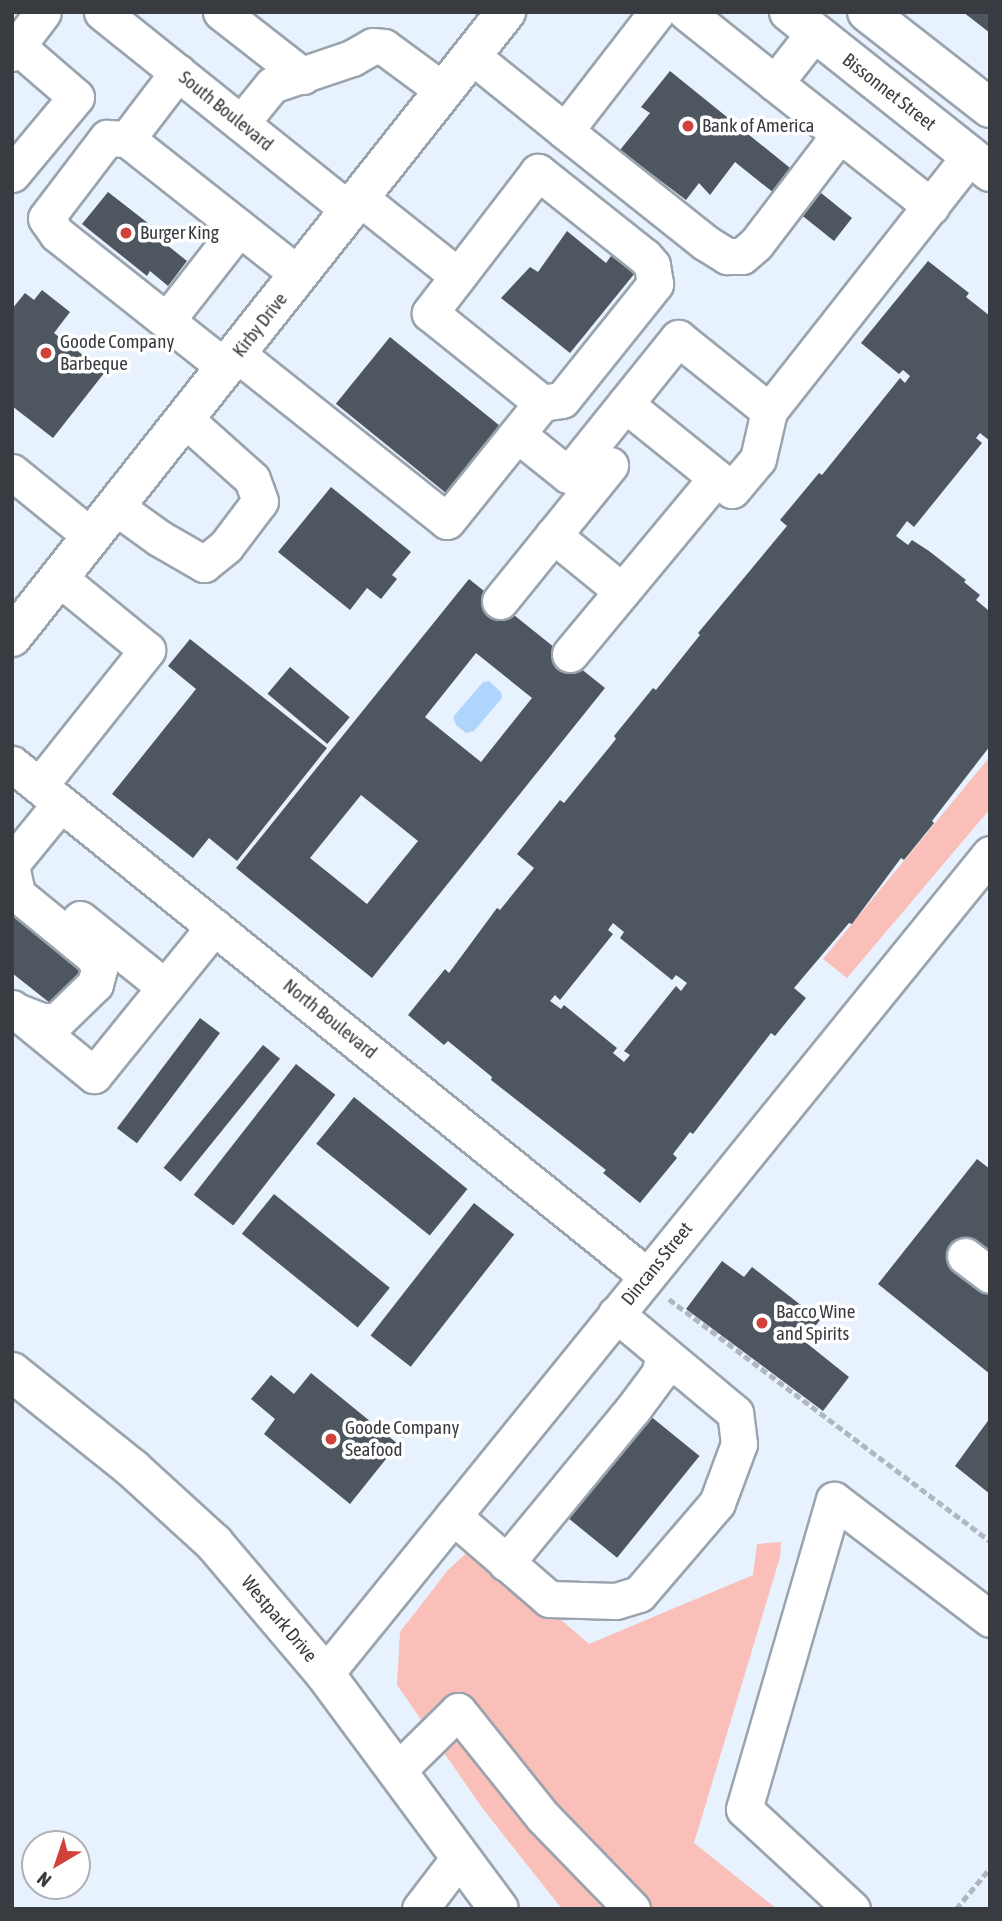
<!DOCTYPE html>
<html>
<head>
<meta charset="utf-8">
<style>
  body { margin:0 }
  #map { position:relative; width:1002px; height:1921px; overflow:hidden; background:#e7f2fe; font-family:"Asap Condensed",sans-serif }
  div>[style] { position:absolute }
  .green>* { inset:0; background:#f9bfb8 }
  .water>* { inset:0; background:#b0d5fd }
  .building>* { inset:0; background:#4e5760; transform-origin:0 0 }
  .path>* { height:4.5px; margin-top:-2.25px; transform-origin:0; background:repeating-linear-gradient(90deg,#afb8c1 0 7px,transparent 0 10.5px) }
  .roads { filter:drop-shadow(2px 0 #9aa4af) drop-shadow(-2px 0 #9aa4af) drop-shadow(0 2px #9aa4af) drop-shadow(0 -2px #9aa4af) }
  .minor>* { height:35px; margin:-17.5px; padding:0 17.5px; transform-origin:17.5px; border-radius:17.5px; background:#fff }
  .major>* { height:38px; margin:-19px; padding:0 19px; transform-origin:19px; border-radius:19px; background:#fff }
  .dots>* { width:19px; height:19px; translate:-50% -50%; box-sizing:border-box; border:4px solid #fff; border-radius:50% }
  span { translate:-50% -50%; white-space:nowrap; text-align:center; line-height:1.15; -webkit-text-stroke:7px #fff; paint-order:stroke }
  .street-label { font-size:19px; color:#383c40 }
  .poi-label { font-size:19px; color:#383c40 }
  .left { translate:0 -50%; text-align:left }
  .frame { position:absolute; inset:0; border:14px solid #383c40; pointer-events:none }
  .north { position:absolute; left:21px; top:1830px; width:70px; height:70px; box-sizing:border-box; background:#fff; border:2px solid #afb1b3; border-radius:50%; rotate:219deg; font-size:19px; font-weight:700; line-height:28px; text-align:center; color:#383c40 }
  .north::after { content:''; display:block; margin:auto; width:24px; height:32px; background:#d0423b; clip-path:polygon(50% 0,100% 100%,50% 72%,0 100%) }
</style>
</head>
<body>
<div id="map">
  <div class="green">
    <i style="clip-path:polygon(988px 759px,990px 809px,847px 978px,823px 959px)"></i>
    <i style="clip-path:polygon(781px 1542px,780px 1557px,694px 1843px,777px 1909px,562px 1909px,483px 1809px,397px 1685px,400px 1632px,448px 1570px,475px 1545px,589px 1644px,753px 1575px,757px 1544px)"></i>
  </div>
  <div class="water">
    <i style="clip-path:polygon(489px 681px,501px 692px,502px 698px,474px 731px,466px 733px,456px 725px,453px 717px,483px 682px)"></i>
  </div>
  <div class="building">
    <i style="clip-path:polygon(963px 12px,990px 12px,990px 33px)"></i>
    <i style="clip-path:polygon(670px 71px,852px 218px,834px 241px,735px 162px,710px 195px,699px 183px,686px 200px,620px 150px,650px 113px,641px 107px)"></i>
    <i style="clip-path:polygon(108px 192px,171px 241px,167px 245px,187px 261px,168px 286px,150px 271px,147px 276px,82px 224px)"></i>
    <i style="clip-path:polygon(567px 231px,606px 263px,611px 256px,635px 273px,570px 353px,501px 298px,530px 267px,538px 272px)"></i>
    <i style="clip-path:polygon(evenodd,928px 261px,969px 293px,966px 297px,990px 316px,990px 441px,980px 433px,976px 438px,982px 443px,914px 527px,907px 521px,896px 536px,908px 545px,912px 540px,929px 551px,966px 580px,964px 582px,980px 595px,976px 600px,988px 610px,990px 607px,990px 746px,932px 821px,934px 823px,904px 860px,901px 858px,852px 924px,849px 923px,794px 988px,806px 998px,775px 1036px,771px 1033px,693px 1134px,690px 1132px,673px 1154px,677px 1158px,640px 1203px,603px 1173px,606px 1170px,491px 1080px,492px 1077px,448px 1041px,444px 1045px,408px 1015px,445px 969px,449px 973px,497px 908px,500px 910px,534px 868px,517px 854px,560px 800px,564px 803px,616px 739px,614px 736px,653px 688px,656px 690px,700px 635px,698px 633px,787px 526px,780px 520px,819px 473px,822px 475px,900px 378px,905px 383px,910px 376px,903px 370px,899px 374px,861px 343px,928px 261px,613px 923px,624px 932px,620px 938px,672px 980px,676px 975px,687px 983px,681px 991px,676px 986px,624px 1051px,630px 1055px,624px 1062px,613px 1053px,617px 1048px,564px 1005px,561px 1009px,550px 1001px,555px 995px,560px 1000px,613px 934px,608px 930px,613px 923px)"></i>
    <i style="clip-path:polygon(42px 290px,70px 312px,54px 333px,105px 372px,53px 438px,12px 406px,12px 309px,25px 293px,34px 300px)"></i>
    <i style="left:390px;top:337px;width:144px;height:86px;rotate:39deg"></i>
    <i style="clip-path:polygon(331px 487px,411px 552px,392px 575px,397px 579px,381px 599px,367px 588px,350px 610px,278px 552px)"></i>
    <i style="clip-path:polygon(evenodd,469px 579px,605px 688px,372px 978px,236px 868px,469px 579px,476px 653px,532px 698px,481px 762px,425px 717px,476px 653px,469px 579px,361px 795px,418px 841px,367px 904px,310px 858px,361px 795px)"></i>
    <i style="clip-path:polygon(190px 639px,327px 748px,237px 861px,209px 838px,193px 858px,112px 794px,196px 689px,168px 666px)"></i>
    <i style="left:290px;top:667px;width:78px;height:35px;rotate:40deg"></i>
    <i style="clip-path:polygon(12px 900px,87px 967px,55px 1007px,12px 973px)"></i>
    <i style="left:200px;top:1018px;width:25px;height:138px;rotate:37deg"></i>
    <i style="left:263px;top:1045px;width:22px;height:158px;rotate:39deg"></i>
    <i style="left:296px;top:1064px;width:50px;height:166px;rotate:38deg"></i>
    <i style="left:354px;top:1097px;width:146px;height:60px;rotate:39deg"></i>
    <i style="clip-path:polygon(977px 1159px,990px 1169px,990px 1374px,878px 1284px)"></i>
    <i style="left:274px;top:1194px;width:149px;height:51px;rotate:39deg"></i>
    <i style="left:474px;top:1203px;width:51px;height:168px;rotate:38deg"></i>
    <i style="clip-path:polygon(722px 1261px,744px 1277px,752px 1267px,820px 1320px,804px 1341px,849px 1377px,823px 1411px,686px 1309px)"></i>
    <i style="clip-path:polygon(311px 1373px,398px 1444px,350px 1504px,264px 1434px,275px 1419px,251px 1399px,271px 1375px,294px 1394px)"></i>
    <i style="left:649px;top:1415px;width:65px;height:131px;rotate:39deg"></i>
    <i style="clip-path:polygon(990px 1418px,990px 1494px,955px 1466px)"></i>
  </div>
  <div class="path">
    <i style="left:669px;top:1299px;width:402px;rotate:37deg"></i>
    <i style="left:956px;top:1909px;width:53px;rotate:-50.3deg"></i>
  </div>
  <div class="roads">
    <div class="minor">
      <i style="left:102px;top:12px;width:318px;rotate:38.7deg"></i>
      <i style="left:221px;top:12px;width:104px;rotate:38deg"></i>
      <i style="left:686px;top:12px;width:114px;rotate:38.6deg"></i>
      <i style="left:775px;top:83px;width:63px;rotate:-52deg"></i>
      <i style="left:12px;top:53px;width:51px;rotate:-52.9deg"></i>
      <i style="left:472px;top:56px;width:119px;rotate:38.9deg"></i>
      <i style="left:565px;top:131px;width:150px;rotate:-52.3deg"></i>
      <i style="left:775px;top:83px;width:199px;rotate:38.3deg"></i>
      <i style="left:241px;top:123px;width:49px;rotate:-50.8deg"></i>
      <i style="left:272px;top:85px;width:84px;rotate:-18.6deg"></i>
      <i style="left:352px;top:58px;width:24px;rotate:-30deg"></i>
      <i style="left:373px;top:46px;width:11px;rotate:5deg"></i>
      <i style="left:384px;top:47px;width:74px;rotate:36.3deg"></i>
      <i style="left:565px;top:131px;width:180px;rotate:38.5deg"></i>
      <i style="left:706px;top:243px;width:25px;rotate:32deg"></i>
      <i style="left:727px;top:256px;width:15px"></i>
      <i style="left:742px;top:256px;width:18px;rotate:-41deg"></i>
      <i style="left:756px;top:244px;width:137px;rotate:-52.7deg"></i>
      <i style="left:127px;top:139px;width:84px;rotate:-52.7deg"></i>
      <i style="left:12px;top:174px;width:100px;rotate:-50.3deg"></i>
      <i style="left:76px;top:97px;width:78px;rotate:-139.2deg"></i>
      <i style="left:360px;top:198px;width:125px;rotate:38.5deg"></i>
      <i style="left:167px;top:320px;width:117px;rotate:-52deg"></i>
      <i style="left:237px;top:354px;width:268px;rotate:38.5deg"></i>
      <i style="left:447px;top:521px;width:151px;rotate:-51.2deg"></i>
      <i style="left:542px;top:403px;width:20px;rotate:-9deg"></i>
      <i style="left:562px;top:400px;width:149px;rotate:-51.3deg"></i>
      <i style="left:655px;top:284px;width:19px;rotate:-99deg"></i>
      <i style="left:652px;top:265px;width:11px;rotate:-131deg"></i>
      <i style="left:645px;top:257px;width:137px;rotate:-141.5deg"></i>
      <i style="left:538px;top:172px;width:178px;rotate:127.5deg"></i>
      <i style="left:430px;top:313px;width:144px;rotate:38.8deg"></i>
      <i style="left:226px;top:368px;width:216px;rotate:-141.6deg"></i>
      <i style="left:57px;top:234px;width:19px;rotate:-125deg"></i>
      <i style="left:46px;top:218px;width:101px;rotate:-52.7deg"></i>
      <i style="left:107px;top:138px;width:20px;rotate:3deg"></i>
      <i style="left:127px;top:139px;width:219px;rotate:38.3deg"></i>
      <i style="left:625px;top:404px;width:137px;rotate:38.8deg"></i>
      <i style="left:732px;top:490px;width:40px;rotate:-50deg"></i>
      <i style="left:758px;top:459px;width:49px;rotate:-77.1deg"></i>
      <i style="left:517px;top:434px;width:65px;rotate:38.8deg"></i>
      <i style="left:568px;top:475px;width:176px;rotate:-51.2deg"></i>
      <i style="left:678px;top:338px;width:117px;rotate:38.7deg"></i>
      <i style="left:769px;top:411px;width:325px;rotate:-51.8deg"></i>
      <i style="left:12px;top:472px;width:103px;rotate:39.1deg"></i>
      <i style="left:116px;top:507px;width:53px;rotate:35.8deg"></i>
      <i style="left:159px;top:538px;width:52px;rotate:30deg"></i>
      <i style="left:204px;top:564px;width:28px;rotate:-39deg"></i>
      <i style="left:226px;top:546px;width:56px;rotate:-52.9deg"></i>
      <i style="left:260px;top:501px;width:23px;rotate:-110deg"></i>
      <i style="left:252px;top:479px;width:90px;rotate:-138.2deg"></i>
      <i style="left:553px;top:535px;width:89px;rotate:39.1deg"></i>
      <i style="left:500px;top:601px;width:175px;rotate:-51deg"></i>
      <i style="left:570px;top:654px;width:229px;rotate:-50.3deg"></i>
      <i style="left:12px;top:764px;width:816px;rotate:38.88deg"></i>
      <i style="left:39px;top:786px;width:174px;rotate:-51.5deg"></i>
      <i style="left:147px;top:650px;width:114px;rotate:-140.7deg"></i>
      <i style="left:12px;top:863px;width:77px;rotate:-50.8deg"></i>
      <i style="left:12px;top:870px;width:25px;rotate:78deg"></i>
      <i style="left:17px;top:894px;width:99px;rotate:39.3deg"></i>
      <i style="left:94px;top:957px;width:13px;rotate:67deg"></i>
      <i style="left:99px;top:969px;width:16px;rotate:105deg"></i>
      <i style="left:95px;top:984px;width:53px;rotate:135.8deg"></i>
      <i style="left:57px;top:1021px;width:15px;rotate:180deg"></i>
      <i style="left:42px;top:1021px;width:25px;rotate:-159deg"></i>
      <i style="left:80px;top:919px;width:109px;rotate:38.7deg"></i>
      <i style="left:12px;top:1008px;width:106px;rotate:39.3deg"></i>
      <i style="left:94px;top:1075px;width:191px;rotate:-51deg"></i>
      <i style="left:965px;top:1256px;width:31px;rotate:37deg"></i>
      <i style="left:453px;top:1516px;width:127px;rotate:40.8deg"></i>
      <i style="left:549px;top:1599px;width:67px;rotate:1.7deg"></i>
      <i style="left:616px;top:1601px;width:24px;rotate:-17deg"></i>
      <i style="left:639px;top:1594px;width:120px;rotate:-49.4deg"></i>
      <i style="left:717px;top:1503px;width:63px;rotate:-69.6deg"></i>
      <i style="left:739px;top:1444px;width:31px;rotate:-97deg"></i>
      <i style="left:735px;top:1413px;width:155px;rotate:-140.2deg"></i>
      <i style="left:506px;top:1563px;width:200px;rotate:-50.5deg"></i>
      <i style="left:633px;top:1409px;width:44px;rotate:-53.4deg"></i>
      <i style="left:659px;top:1374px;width:20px;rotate:-75deg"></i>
      <i style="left:325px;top:1674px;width:1056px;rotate:-50.96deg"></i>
      <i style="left:396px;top:1772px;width:87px;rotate:-44.5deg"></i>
      <i style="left:458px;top:1711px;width:136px;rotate:51.3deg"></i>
      <i style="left:543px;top:1817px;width:128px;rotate:45.9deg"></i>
      <i style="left:420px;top:1909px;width:64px;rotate:-52.6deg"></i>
      <i style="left:852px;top:1909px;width:147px;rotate:-137.2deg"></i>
      <i style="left:744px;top:1809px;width:322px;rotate:-73.8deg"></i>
      <i style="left:834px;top:1500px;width:196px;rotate:37.3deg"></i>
    </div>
    <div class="major">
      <i style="left:789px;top:12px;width:257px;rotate:38.5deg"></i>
      <i style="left:867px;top:12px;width:156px;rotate:38deg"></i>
      <i style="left:12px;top:637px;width:797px;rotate:-51.68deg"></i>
      <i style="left:12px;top:1372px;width:155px;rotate:38.7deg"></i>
      <i style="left:133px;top:1469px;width:110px;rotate:42.4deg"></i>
      <i style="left:214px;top:1543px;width:172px;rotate:49.7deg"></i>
      <i style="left:325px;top:1674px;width:292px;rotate:53.5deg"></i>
    </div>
  </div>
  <div class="dots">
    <i style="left:688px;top:126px;background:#d0423b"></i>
    <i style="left:126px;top:233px;background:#d0423b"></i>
    <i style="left:46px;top:353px;background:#d0423b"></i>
    <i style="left:762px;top:1323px;background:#d0423b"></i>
    <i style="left:331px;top:1439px;background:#d0423b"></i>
  </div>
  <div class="street-label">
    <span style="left:889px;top:92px;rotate:38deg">Bissonnet Street</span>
    <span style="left:226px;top:111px;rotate:39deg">South Boulevard</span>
    <span style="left:260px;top:325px;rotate:-52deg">Kirby Drive</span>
    <span style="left:330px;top:1019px;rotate:39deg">North Boulevard</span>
    <span style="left:657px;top:1264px;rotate:-51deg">Dincans Street</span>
    <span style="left:279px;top:1619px;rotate:50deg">Westpark Drive</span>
  </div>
  <div class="poi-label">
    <span class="left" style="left:702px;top:126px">Bank of America</span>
    <span class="left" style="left:140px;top:233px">Burger King</span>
    <span class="left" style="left:60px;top:353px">Goode Company<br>Barbeque</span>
    <span class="left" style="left:776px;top:1323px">Bacco Wine<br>and Spirits</span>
    <span class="left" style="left:345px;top:1439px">Goode Company<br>Seafood</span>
  </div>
  <div class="frame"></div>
  <div class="north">N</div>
</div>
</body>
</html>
